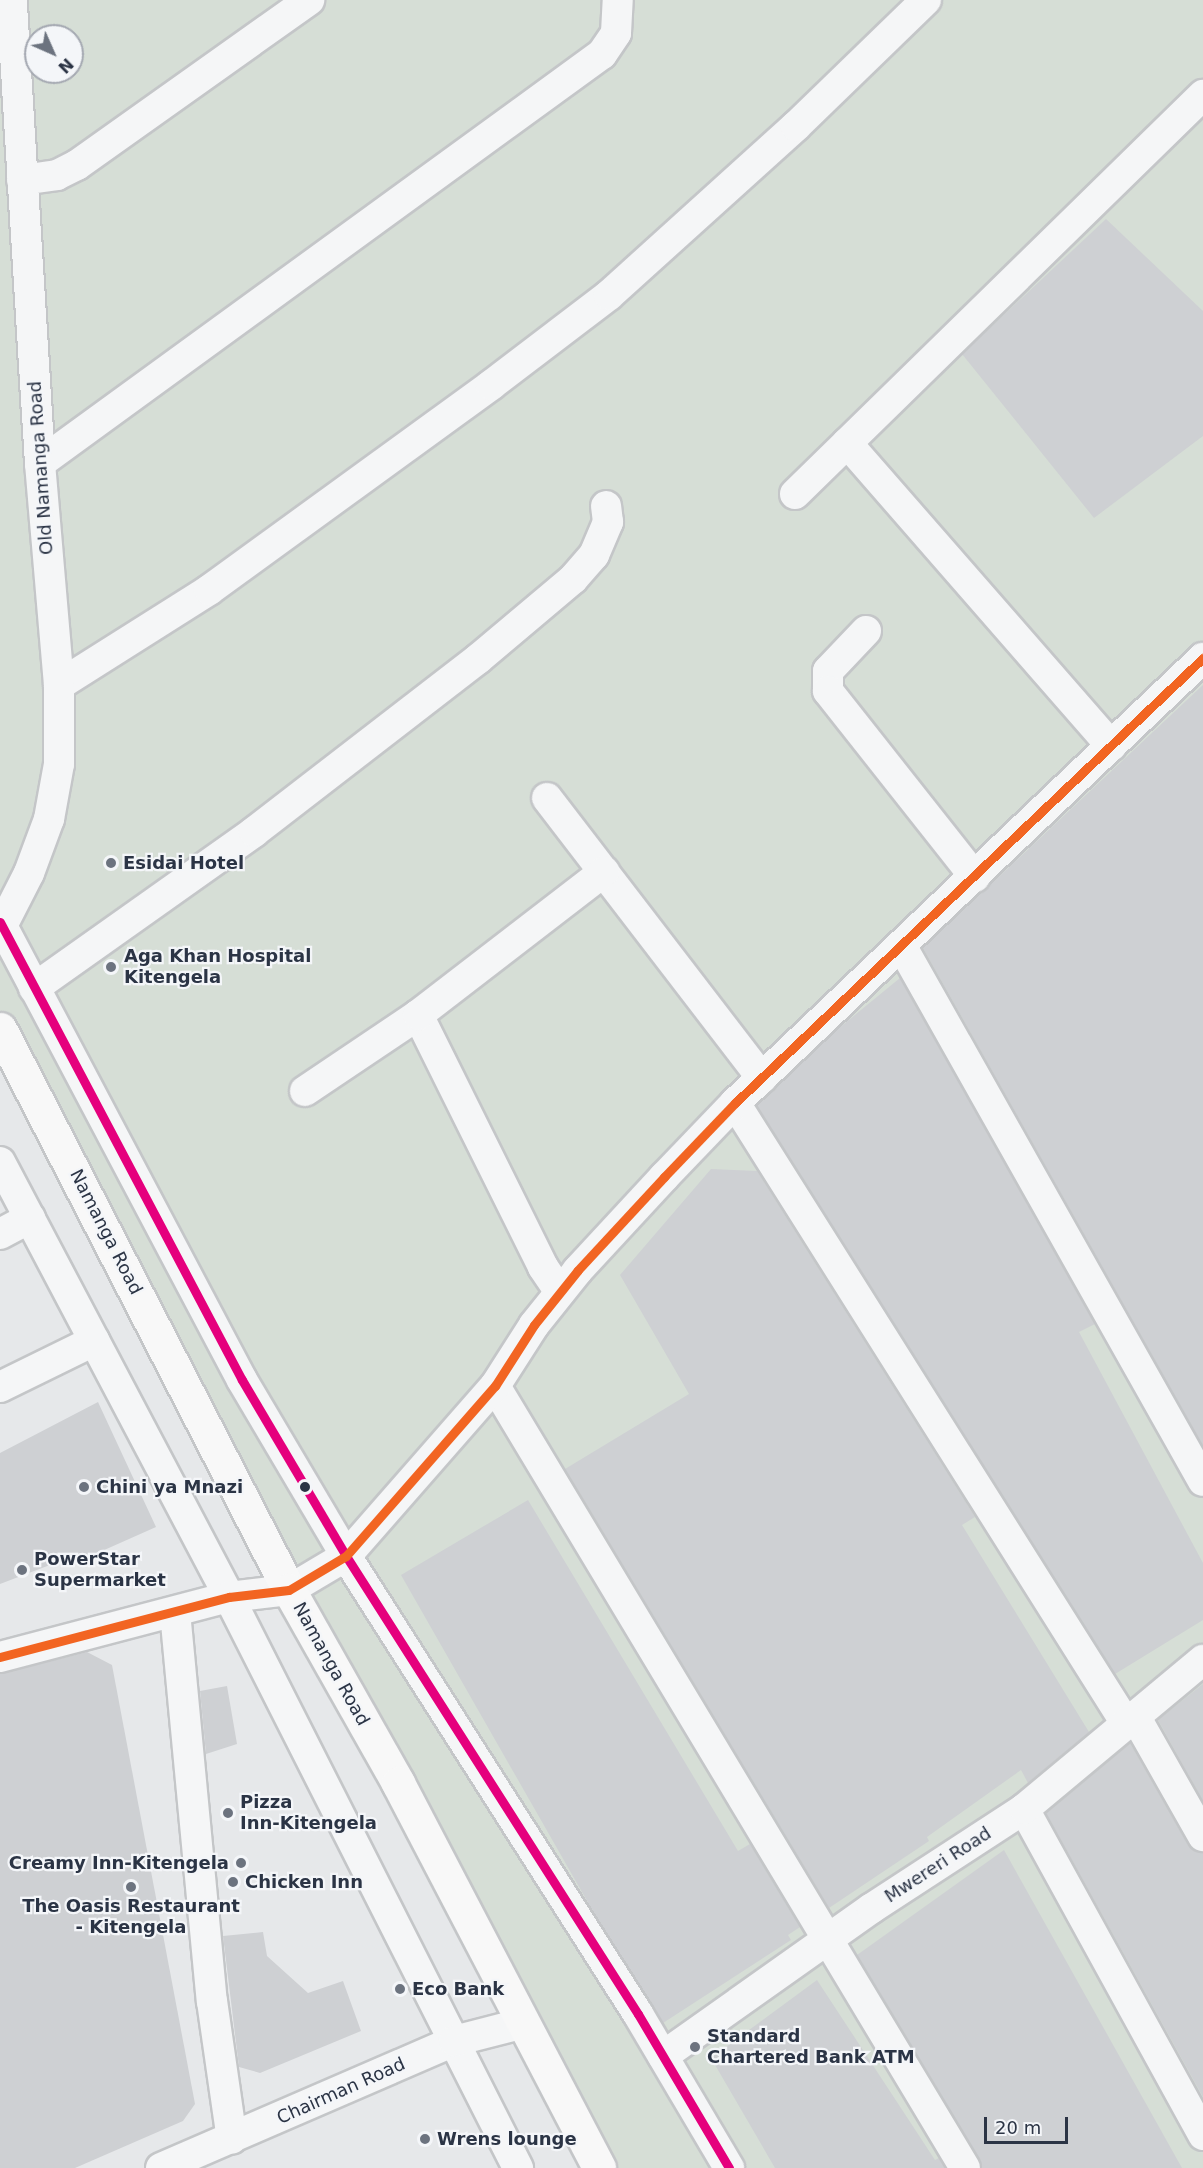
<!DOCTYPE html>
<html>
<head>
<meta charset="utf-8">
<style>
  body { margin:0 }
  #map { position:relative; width:1203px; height:2168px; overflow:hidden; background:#e6e8ea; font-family:"DejaVu Sans",sans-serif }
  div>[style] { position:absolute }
  .green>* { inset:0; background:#d6ded6 }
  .building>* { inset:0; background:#ced0d3 }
  .roads { filter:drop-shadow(2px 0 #c4c6c8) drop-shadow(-2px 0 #c4c6c8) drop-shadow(0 2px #c4c6c8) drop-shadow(0 -2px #c4c6c8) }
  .minor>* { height:30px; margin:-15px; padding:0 15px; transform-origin:15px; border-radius:15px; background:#f5f6f7 }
  .highway>* { height:33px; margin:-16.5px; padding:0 16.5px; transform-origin:16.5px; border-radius:16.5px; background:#f8f8f8 }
  .bus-1>* { height:9px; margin:-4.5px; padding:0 4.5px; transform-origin:4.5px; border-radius:4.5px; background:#e5007d }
  .bus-2>* { height:9px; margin:-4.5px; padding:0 4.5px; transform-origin:4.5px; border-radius:4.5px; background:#f26522 }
  .dots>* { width:16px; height:16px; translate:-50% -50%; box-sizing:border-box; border:3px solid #f4f6f9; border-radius:50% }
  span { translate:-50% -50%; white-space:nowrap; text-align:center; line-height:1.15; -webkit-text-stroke:4.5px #f4f6f9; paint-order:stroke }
  .street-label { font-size:18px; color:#2b3445 }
  .poi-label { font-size:18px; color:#2b3445; font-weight:700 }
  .left { translate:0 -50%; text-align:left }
  .right { translate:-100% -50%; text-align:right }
  .north { position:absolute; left:24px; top:24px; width:60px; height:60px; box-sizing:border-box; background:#f4f6f9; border:2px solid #a4a8b1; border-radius:50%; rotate:135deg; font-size:16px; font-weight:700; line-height:24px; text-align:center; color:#2b3445 }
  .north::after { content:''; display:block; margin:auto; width:21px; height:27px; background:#6c737f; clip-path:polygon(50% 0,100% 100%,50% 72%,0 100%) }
  .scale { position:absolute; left:984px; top:2117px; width:84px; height:27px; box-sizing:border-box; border:3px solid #2b3445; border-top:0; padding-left:8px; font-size:18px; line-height:21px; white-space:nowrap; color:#2b3445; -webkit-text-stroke:4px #f4f6f9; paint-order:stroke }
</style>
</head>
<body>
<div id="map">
  <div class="green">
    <i style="clip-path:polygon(evenodd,0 0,1203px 0,1203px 2168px,599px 2168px,0 1025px,0 0,36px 36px,72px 36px,72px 72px,36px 72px,36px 36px)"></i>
  </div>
  <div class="building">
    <i style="clip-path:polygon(1106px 219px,1203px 311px,1203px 436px,1094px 518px,962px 354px)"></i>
    <i style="clip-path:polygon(1203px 685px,1203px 1446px,923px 948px)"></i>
    <i style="clip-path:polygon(900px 978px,1095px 1324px,1079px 1332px,1203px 1563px,1203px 1620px,1115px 1674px,757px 1106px,839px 1028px)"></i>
    <i style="clip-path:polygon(711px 1169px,757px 1171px,975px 1517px,962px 1525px,1089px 1732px,1028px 1783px,1021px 1770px,927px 1837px,929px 1841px,829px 1908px,565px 1469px,689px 1394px,620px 1275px)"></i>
    <i style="clip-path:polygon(98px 1402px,156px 1527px,66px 1567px,63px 1560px,0 1584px,0 1453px)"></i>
    <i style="clip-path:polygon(528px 1500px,738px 1851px,750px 1844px,800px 1927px,788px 1935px,791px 1940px,663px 2023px,590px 1906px,401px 1575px)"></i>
    <i style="clip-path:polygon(87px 1652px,112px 1665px,195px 2104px,183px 2121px,75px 2168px,0 2168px,0 1674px)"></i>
    <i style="clip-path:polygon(1203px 1684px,1203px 1801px,1158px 1720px)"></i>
    <i style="clip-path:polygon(227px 1686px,237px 1744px,206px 1754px,200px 1691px)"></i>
    <i style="clip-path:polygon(1130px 1743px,1188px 1845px,1203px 1853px,1203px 2097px,1046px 1813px)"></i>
    <i style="clip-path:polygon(1004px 1850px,1182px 2168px,982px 2168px,857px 1955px)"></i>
    <i style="clip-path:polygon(263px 1932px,267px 1956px,308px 1993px,343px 1981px,361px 2031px,260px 2073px,239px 2067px,223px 1936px)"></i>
    <i style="clip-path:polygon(817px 1980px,935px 2160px,939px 2158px,945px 2168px,775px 2168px,711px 2058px)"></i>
  </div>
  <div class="roads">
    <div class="minor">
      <i style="left:22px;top:180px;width:35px;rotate:-8deg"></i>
      <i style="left:57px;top:175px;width:22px;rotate:-27deg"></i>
      <i style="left:77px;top:165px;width:285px;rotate:-35.4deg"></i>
      <i style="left:847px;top:443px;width:402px;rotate:48.9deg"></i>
      <i style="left:40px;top:463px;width:695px;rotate:-36.05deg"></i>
      <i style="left:602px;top:54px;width:25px;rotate:-56deg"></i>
      <i style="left:616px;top:33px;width:33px;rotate:-87deg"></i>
      <i style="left:795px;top:494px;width:571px;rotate:-44.36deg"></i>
      <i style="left:866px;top:631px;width:55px;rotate:133.5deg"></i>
      <i style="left:828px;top:671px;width:20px;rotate:90deg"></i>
      <i style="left:828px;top:691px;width:237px;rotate:51.7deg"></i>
      <i style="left:59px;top:685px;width:178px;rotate:-32.3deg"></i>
      <i style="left:209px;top:590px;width:349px;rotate:-36deg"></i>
      <i style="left:491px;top:385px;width:148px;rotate:-37.3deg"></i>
      <i style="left:609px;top:295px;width:252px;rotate:-42.1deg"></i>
      <i style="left:796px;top:126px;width:181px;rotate:-44.1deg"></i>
      <i style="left:547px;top:798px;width:353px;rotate:52.5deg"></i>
      <i style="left:0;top:922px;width:518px;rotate:62.15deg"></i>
      <i style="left:242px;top:1380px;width:204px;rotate:59.4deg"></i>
      <i style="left:346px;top:1556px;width:543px;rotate:57.48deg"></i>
      <i style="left:638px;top:2014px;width:179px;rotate:59.4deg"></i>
      <i style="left:2px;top:926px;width:59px;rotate:-63deg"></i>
      <i style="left:29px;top:873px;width:58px;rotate:-69.7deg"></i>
      <i style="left:49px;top:819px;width:56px;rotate:-79.7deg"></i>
      <i style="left:59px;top:764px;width:79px;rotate:-90deg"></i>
      <i style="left:59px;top:685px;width:223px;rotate:-94.9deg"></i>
      <i style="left:40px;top:463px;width:464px;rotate:-93.5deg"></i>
      <i style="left:901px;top:945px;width:615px;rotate:60.6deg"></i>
      <i style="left:34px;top:988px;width:270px;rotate:-35.3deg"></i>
      <i style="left:254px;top:832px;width:283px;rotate:-37.7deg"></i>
      <i style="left:478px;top:659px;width:124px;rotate:-40.1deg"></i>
      <i style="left:573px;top:579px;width:32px;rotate:-49deg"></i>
      <i style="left:594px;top:555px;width:36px;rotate:-67deg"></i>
      <i style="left:608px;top:522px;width:16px;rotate:-97deg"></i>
      <i style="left:418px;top:1015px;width:281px;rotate:63.6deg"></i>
      <i style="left:543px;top:1267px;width:30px;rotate:56deg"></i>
      <i style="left:305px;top:1091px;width:136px;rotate:-33.9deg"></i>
      <i style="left:418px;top:1015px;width:235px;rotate:-37.6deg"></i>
      <i style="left:735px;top:1103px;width:735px;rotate:57.78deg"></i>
      <i style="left:0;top:1162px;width:492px;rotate:62.2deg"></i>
      <i style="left:229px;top:1597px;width:640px;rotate:63.15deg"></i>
      <i style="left:0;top:1234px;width:34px;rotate:-28deg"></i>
      <i style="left:495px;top:1386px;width:912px;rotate:58.99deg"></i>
      <i style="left:0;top:1387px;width:105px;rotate:-26.1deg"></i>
      <i style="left:175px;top:1612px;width:391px;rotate:84.6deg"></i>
      <i style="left:212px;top:2001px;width:139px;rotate:81.8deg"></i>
      <i style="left:0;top:1657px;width:237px;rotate:-14.7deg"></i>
      <i style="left:229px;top:1597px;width:60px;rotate:-6.7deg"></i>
      <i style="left:289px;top:1590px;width:66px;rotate:-30.8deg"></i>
      <i style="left:346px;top:1556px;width:226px;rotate:-48.8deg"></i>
      <i style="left:495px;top:1386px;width:72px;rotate:-57.4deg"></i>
      <i style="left:534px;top:1325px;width:70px;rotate:-51.3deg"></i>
      <i style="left:578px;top:1270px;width:127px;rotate:-47.2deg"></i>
      <i style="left:664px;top:1177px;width:103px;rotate:-46.2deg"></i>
      <i style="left:735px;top:1103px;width:646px;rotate:-43.56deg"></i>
      <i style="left:1135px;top:1716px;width:138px;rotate:60.5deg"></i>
      <i style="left:1024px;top:1809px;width:372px;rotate:61.2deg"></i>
      <i style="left:663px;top:2056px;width:256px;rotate:-35.3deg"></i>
      <i style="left:872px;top:1908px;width:181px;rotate:-33.1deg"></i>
      <i style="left:1024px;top:1809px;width:233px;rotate:-39.8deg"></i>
      <i style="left:161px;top:2168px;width:319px;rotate:-23.4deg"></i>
      <i style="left:454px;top:2041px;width:72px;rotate:-14.4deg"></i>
    </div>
    <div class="highway">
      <i style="left:0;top:1029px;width:631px;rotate:62.74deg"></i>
      <i style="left:289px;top:1590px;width:222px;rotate:60.5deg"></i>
      <i style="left:398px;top:1783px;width:434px;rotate:62.4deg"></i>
    </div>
  </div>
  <div class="bus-1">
    <i style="left:0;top:922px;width:518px;rotate:62.15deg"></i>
    <i style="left:242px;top:1380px;width:204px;rotate:59.4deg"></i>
    <i style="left:346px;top:1556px;width:543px;rotate:57.48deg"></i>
    <i style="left:638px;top:2014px;width:179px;rotate:59.4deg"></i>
  </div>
  <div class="bus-2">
    <i style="left:0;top:1657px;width:237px;rotate:-14.7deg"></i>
    <i style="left:229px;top:1597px;width:60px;rotate:-6.7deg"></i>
    <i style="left:289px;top:1590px;width:66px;rotate:-30.8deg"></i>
    <i style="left:346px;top:1556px;width:226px;rotate:-48.8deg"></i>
    <i style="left:495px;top:1386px;width:72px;rotate:-57.4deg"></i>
    <i style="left:534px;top:1325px;width:70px;rotate:-51.3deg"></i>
    <i style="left:578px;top:1270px;width:127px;rotate:-47.2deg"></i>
    <i style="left:664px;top:1177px;width:103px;rotate:-46.2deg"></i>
    <i style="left:735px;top:1103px;width:646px;rotate:-43.56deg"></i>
  </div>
  <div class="dots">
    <i style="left:111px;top:863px;background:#6c737f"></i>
    <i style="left:111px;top:967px;background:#6c737f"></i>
    <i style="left:84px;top:1487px;background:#6c737f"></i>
    <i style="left:305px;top:1487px;background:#2b3445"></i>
    <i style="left:22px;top:1570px;background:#6c737f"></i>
    <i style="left:228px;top:1813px;background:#6c737f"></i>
    <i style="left:241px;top:1863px;background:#6c737f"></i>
    <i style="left:233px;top:1882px;background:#6c737f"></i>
    <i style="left:131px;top:1887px;background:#6c737f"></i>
    <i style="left:400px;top:1989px;background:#6c737f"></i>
    <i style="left:695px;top:2047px;background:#6c737f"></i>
    <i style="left:425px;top:2139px;background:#6c737f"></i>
  </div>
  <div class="street-label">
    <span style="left:41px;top:468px;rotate:-94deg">Old Namanga Road</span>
    <span style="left:106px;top:1232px;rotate:63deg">Namanga Road</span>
    <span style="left:331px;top:1664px;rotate:61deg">Namanga Road</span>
    <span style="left:938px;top:1865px;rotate:-33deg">Mwereri Road</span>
    <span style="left:341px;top:2091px;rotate:-24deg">Chairman Road</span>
  </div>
  <div class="poi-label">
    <span class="left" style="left:123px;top:863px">Esidai Hotel</span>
    <span class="left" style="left:124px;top:967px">Aga Khan Hospital<br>Kitengela</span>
    <span class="left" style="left:96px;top:1487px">Chini ya Mnazi</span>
    <span class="left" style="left:34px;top:1570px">PowerStar<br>Supermarket</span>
    <span class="left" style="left:240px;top:1813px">Pizza<br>Inn-Kitengela</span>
    <span class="right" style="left:229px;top:1863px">Creamy Inn-Kitengela</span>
    <span class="left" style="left:245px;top:1882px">Chicken Inn</span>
    <span style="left:131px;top:1917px">The Oasis Restaurant<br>- Kitengela</span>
    <span class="left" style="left:412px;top:1989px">Eco Bank</span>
    <span class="left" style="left:707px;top:2047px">Standard<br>Chartered Bank ATM</span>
    <span class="left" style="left:437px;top:2139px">Wrens lounge</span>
  </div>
  <div class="north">N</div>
  <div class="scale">20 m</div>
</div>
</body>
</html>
